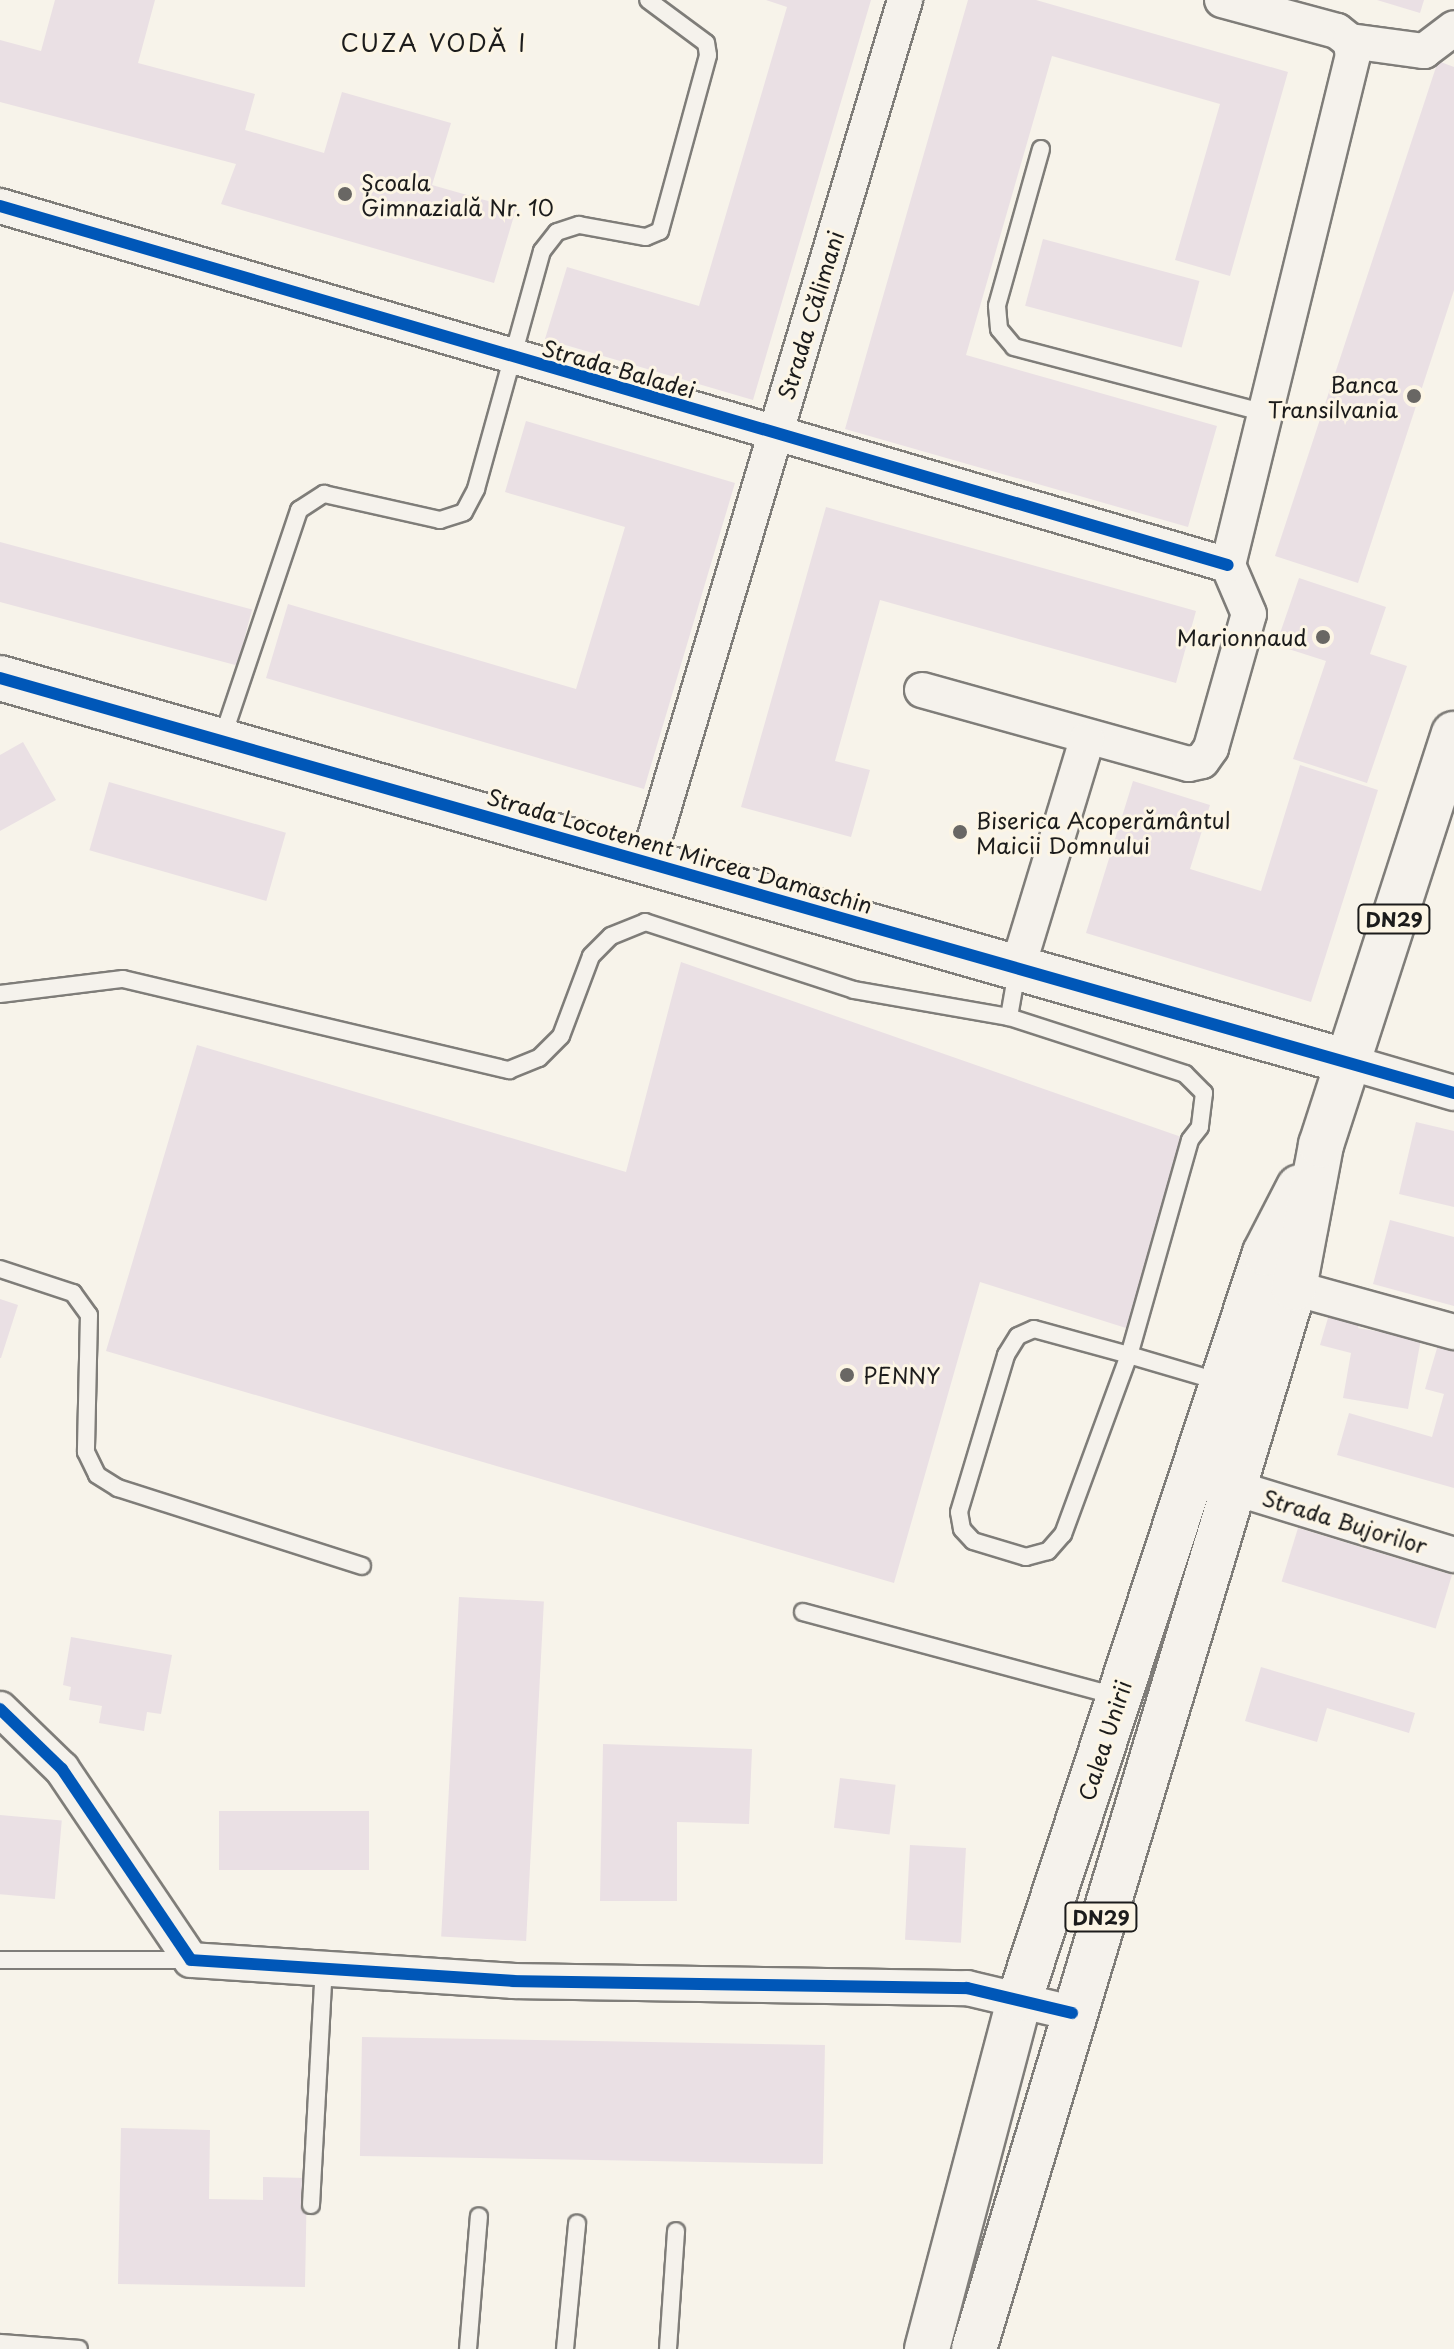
<!DOCTYPE html>
<html>
<head>
<meta charset="utf-8">
<style>
  body { margin:0 }
  #map { position:relative; width:1454px; height:2349px; overflow:hidden; background:#f7f3ea; font-family:"Playpen Sans",sans-serif }
  div>[style] { position:absolute }
  .building>* { inset:0; background:#eae0e4; transform-origin:0 0 }
  .roads { filter:drop-shadow(2px 0 #7f7d79) drop-shadow(-2px 0 #7f7d79) drop-shadow(0 2px #7f7d79) drop-shadow(0 -2px #7f7d79) }
  .lane>* { height:16px; margin:-8px; padding:0 8px; transform-origin:8px; border-radius:8px; background:#f5f2ec }
  .street>* { height:34px; margin:-17px; padding:0 17px; transform-origin:17px; border-radius:17px; background:#f5f2ec }
  .secondary>* { height:44px; margin:-22px; padding:0 22px; transform-origin:22px; border-radius:22px; background:#f5f2ec }
  .primary>* { height:44px; margin:-22px; padding:0 22px; transform-origin:22px; border-radius:22px; background:#f5f2ec }
  .cycleway>* { height:12px; margin:-6px; padding:0 6px; transform-origin:6px; border-radius:6px; background:#0057b8 }
  .dots>* { width:22px; height:22px; translate:-50% -50%; box-sizing:border-box; border:4px solid #fcf5e5; border-radius:50% }
  span { translate:-50% -50%; white-space:nowrap; text-align:center; line-height:1.15; -webkit-text-stroke:6px #fcf5e5; paint-order:stroke }
  .shield-label span { padding:2px 6px; background:#fcf5e5; border:2px solid; border-radius:6px; -webkit-text-stroke-width:0 }
  .shield-label { font-size:20px; color:#1c1c1c; font-weight:700 }
  .poi-label { font-size:22px; color:#1c1c1c }
  .left { translate:0 -50%; text-align:left }
  .right { translate:-100% -50%; text-align:right }
  .street-label { font-size:22px; color:#1c1c1c }
  .neighbourhood-label { font-size:24px; color:#1c1c1c; letter-spacing:2px }
</style>
</head>
<body>
<div id="map">
  <div class="building">
    <i style="clip-path:polygon(55px 0,155px 0,138px 63px,255px 94px,245px 130px,324px 153px,342px 92px,451px 123px,432px 185px,516px 209px,494px 283px,221px 204px,236px 164px,0 102px,0 40px,41px 51px)"></i>
    <i style="clip-path:polygon(766px 0,871px 0,753px 400px,545px 339px,567px 267px,699px 306px,787px 7px)"></i>
    <i style="clip-path:polygon(968px 0,1036px 0,1288px 72px,1230px 276px,1175px 260px,1220px 104px,1052px 56px,966px 355px,1217px 426px,1188px 527px,845px 429px)"></i>
    <i style="clip-path:polygon(1377px 0,1424px 0,1420px 13px)"></i>
    <i style="clip-path:polygon(1438px 61px,1454px 67px,1454px 290px,1358px 583px,1275px 556px)"></i>
    <i style="left:1043px;top:239px;width:162px;height:69px;rotate:15deg"></i>
    <i style="clip-path:polygon(526px 421px,735px 483px,644px 789px,266px 678px,288px 604px,576px 689px,625px 527px,505px 492px)"></i>
    <i style="clip-path:polygon(826px 507px,1196px 611px,1176px 683px,880px 600px,835px 761px,870px 770px,851px 837px,741px 807px)"></i>
    <i style="left:0;top:542px;width:261px;height:58px;rotate:15deg"></i>
    <i style="clip-path:polygon(1299px 578px,1386px 607px,1370px 654px,1407px 666px,1367px 783px,1293px 759px,1326px 661px,1276px 645px)"></i>
    <i style="clip-path:polygon(23px 742px,56px 800px,0 831px,0 755px)"></i>
    <i style="clip-path:polygon(1300px 765px,1378px 790px,1311px 1002px,1086px 933px,1133px 781px,1210px 805px,1190px 869px,1261px 891px)"></i>
    <i style="left:109px;top:782px;width:184px;height:71px;rotate:16deg"></i>
    <i style="clip-path:polygon(681px 962px,1190px 1140px,1126px 1328px,980px 1282px,894px 1583px,106px 1351px,197px 1045px,626px 1172px)"></i>
    <i style="clip-path:polygon(1416px 1122px,1454px 1131px,1454px 1207px,1399px 1194px)"></i>
    <i style="clip-path:polygon(1390px 1220px,1454px 1237px,1454px 1306px,1373px 1284px)"></i>
    <i style="clip-path:polygon(0 1299px,18px 1305px,1px 1358px,0 1358px)"></i>
    <i style="clip-path:polygon(1330px 1311px,1361px 1320px,1358px 1328px,1421px 1339px,1408px 1409px,1343px 1398px,1351px 1353px,1320px 1345px)"></i>
    <i style="clip-path:polygon(1440px 1338px,1454px 1342px,1454px 1488px,1337px 1455px,1349px 1413px,1432px 1437px,1444px 1394px,1425px 1389px)"></i>
    <i style="left:1298px;top:1528px;width:161px;height:56px;rotate:17deg"></i>
    <i style="left:459px;top:1597px;width:85px;height:340px;rotate:3deg"></i>
    <i style="clip-path:polygon(71px 1637px,172px 1655px,161px 1714px,147px 1712px,144px 1731px,99px 1723px,102px 1706px,69px 1700px,71px 1687px,63px 1685px)"></i>
    <i style="clip-path:polygon(1261px 1667px,1415px 1713px,1409px 1733px,1327px 1708px,1317px 1742px,1245px 1721px)"></i>
    <i style="clip-path:polygon(603px 1744px,752px 1749px,749px 1824px,677px 1822px,677px 1901px,600px 1901px)"></i>
    <i style="left:840px;top:1778px;width:56px;height:50px;rotate:7deg"></i>
    <i style="left:219px;top:1811px;width:150px;height:59px"></i>
    <i style="left:0;top:1815px;width:62px;height:79px;rotate:5deg"></i>
    <i style="left:910px;top:1845px;width:56px;height:95px;rotate:3deg"></i>
    <i style="left:362px;top:2037px;width:463px;height:119px;rotate:1deg"></i>
    <i style="clip-path:polygon(121px 2128px,210px 2130px,209px 2199px,263px 2200px,263px 2177px,307px 2178px,305px 2287px,118px 2284px)"></i>
  </div>
  <div class="roads">
    <div class="lane">
      <i style="left:1041px;top:149px;width:163px;rotate:105.7deg"></i>
      <i style="left:997px;top:306px;width:23px;rotate:85deg"></i>
      <i style="left:999px;top:329px;width:23px;rotate:50deg"></i>
      <i style="left:1014px;top:347px;width:260px;rotate:14.7deg"></i>
      <i style="left:222px;top:739px;width:242px;rotate:-71.4deg"></i>
      <i style="left:299px;top:510px;width:30px;rotate:-33deg"></i>
      <i style="left:324px;top:494px;width:119px;rotate:12.6deg"></i>
      <i style="left:440px;top:520px;width:25px;rotate:-18deg"></i>
      <i style="left:464px;top:512px;width:26px;rotate:-62deg"></i>
      <i style="left:476px;top:489px;width:247px;rotate:-74.5deg"></i>
      <i style="left:542px;top:251px;width:24px;rotate:-52deg"></i>
      <i style="left:557px;top:232px;width:23px;rotate:-18deg"></i>
      <i style="left:579px;top:225px;width:68px;rotate:10.2deg"></i>
      <i style="left:646px;top:237px;width:15px;rotate:-23deg"></i>
      <i style="left:660px;top:231px;width:182px;rotate:-74.7deg"></i>
      <i style="left:708px;top:55px;width:12px;rotate:-99deg"></i>
      <i style="left:706px;top:43px;width:72px;rotate:-143.4deg"></i>
      <i style="left:1017px;top:971px;width:47px;rotate:99.9deg"></i>
      <i style="left:1009px;top:1017px;width:185px;rotate:17.9deg"></i>
      <i style="left:1185px;top:1074px;width:27px;rotate:45deg"></i>
      <i style="left:1204px;top:1093px;width:34px;rotate:97deg"></i>
      <i style="left:1200px;top:1127px;width:16px;rotate:128deg"></i>
      <i style="left:1190px;top:1140px;width:223px;rotate:105.8deg"></i>
      <i style="left:1129px;top:1355px;width:96px;rotate:16.4deg"></i>
      <i style="left:0;top:994px;width:124px;rotate:-7deg"></i>
      <i style="left:123px;top:979px;width:397px;rotate:13.3deg"></i>
      <i style="left:509px;top:1070px;width:32px;rotate:-22deg"></i>
      <i style="left:539px;top:1058px;width:31px;rotate:-45deg"></i>
      <i style="left:561px;top:1036px;width:85px;rotate:-69.4deg"></i>
      <i style="left:591px;top:956px;width:28px;rotate:-45deg"></i>
      <i style="left:611px;top:936px;width:37px;rotate:-22deg"></i>
      <i style="left:645px;top:922px;width:220px;rotate:18deg"></i>
      <i style="left:854px;top:990px;width:157px;rotate:9.9deg"></i>
      <i style="left:0;top:1269px;width:77px;rotate:18.2deg"></i>
      <i style="left:73px;top:1293px;width:27px;rotate:54deg"></i>
      <i style="left:89px;top:1315px;width:137px;rotate:91.3deg"></i>
      <i style="left:86px;top:1452px;width:25px;rotate:64deg"></i>
      <i style="left:97px;top:1475px;width:25px;rotate:32deg"></i>
      <i style="left:118px;top:1488px;width:256px;rotate:17.7deg"></i>
      <i style="left:1034px;top:1329px;width:98px;rotate:15.3deg"></i>
      <i style="left:1129px;top:1355px;width:191px;rotate:110.2deg"></i>
      <i style="left:1063px;top:1534px;width:23px;rotate:131deg"></i>
      <i style="left:1048px;top:1551px;width:23px;rotate:165deg"></i>
      <i style="left:1026px;top:1557px;width:55px;rotate:-163.2deg"></i>
      <i style="left:973px;top:1541px;width:16px;rotate:-133deg"></i>
      <i style="left:962px;top:1529px;width:17px;rotate:-100deg"></i>
      <i style="left:959px;top:1512px;width:164px;rotate:-73.3deg"></i>
      <i style="left:1006px;top:1355px;width:22px;rotate:-58deg"></i>
      <i style="left:1018px;top:1336px;width:17px;rotate:-24deg"></i>
      <i style="left:803px;top:1612px;width:324px;rotate:15deg"></i>
      <i style="left:0;top:1960px;width:189px"></i>
      <i style="left:311px;top:2205px;width:238px;rotate:-86.9deg"></i>
      <i style="left:0;top:2343px;width:79px;rotate:4.3deg"></i>
      <i style="left:468px;top:2349px;width:133px;rotate:-85.3deg"></i>
      <i style="left:565px;top:2349px;width:126px;rotate:-84.5deg"></i>
      <i style="left:668px;top:2349px;width:118px;rotate:-86.1deg"></i>
    </div>
    <div class="street">
      <i style="left:1222px;top:0;width:119px;rotate:15.1deg"></i>
      <i style="left:1337px;top:31px;width:16px;rotate:38deg"></i>
      <i style="left:1350px;top:41px;width:75px;rotate:7.7deg"></i>
      <i style="left:1424px;top:51px;width:38px;rotate:-37deg"></i>
      <i style="left:0;top:206px;width:1279px;rotate:16.3deg"></i>
      <i style="left:922px;top:690px;width:277px;rotate:15.5deg"></i>
      <i style="left:1189px;top:764px;width:13px;rotate:-13deg"></i>
      <i style="left:1202px;top:761px;width:16px;rotate:-55deg"></i>
      <i style="left:1211px;top:748px;width:139px;rotate:-74.2deg"></i>
      <i style="left:1249px;top:614px;width:53px;rotate:-113.2deg"></i>
      <i style="left:1228px;top:565px;width:525px;rotate:-76.23deg"></i>
      <i style="left:1353px;top:55px;width:14px;rotate:-102deg"></i>
      <i style="left:648px;top:860px;width:898px;rotate:-73.36deg"></i>
      <i style="left:1017px;top:970px;width:241px;rotate:-73.1deg"></i>
      <i style="left:1348px;top:1062px;width:110px;rotate:16.3deg"></i>
      <i style="left:1294px;top:1288px;width:166px;rotate:15.4deg"></i>
      <i style="left:1235px;top:1488px;width:229px;rotate:17deg"></i>
      <i style="left:0;top:1709px;width:86px;rotate:44.1deg"></i>
      <i style="left:62px;top:1769px;width:230px;rotate:56deg"></i>
      <i style="left:191px;top:1960px;width:323px;rotate:3.7deg"></i>
      <i style="left:513px;top:1981px;width:454px;rotate:0.9deg"></i>
      <i style="left:967px;top:1988px;width:108px;rotate:13.4deg"></i>
    </div>
    <div class="secondary">
      <i style="left:0;top:678px;width:1402px;rotate:15.9deg"></i>
    </div>
    <div class="primary">
      <i style="left:927px;top:2349px;width:363px;rotate:-75.2deg"></i>
      <i style="left:1020px;top:1998px;width:784px;rotate:-71.8deg"></i>
      <i style="left:1265px;top:1253px;width:74px;rotate:-62.7deg"></i>
      <i style="left:974px;top:2349px;width:1108px;rotate:-73.22deg"></i>
      <i style="left:1294px;top:1288px;width:146px;rotate:-79.3deg"></i>
      <i style="left:1321px;top:1145px;width:432px;rotate:-72.1deg"></i>
    </div>
  </div>
  <div class="cycleway">
    <i style="left:0;top:206px;width:1279px;rotate:16.3deg"></i>
    <i style="left:0;top:678px;width:1512px;rotate:15.93deg"></i>
    <i style="left:0;top:1709px;width:86px;rotate:44.1deg"></i>
    <i style="left:62px;top:1769px;width:230px;rotate:56deg"></i>
    <i style="left:191px;top:1960px;width:323px;rotate:3.7deg"></i>
    <i style="left:513px;top:1981px;width:454px;rotate:0.9deg"></i>
    <i style="left:967px;top:1988px;width:108px;rotate:13.4deg"></i>
  </div>
  <div class="dots">
    <i style="left:345px;top:194px;background:#696764"></i>
    <i style="left:1414px;top:396px;background:#696764"></i>
    <i style="left:1323px;top:637px;background:#696764"></i>
    <i style="left:960px;top:832px;background:#696764"></i>
    <i style="left:847px;top:1375px;background:#696764"></i>
  </div>
  <div class="shield-label">
    <span style="left:1394px;top:919px">DN29</span>
    <span style="left:1101px;top:1917px">DN29</span>
  </div>
  <div class="poi-label">
    <span class="left" style="left:361px;top:194px">Școala<br>Gimnazială Nr. 10</span>
    <span class="right" style="left:1398px;top:396px">Banca<br>Transilvania</span>
    <span class="right" style="left:1307px;top:637px">Marionnaud</span>
    <span class="left" style="left:976px;top:832px">Biserica Acoperământul<br>Maicii Domnului</span>
    <span class="left" style="left:863px;top:1375px">PENNY</span>
  </div>
  <div class="street-label">
    <span style="left:810px;top:315px;rotate:-73deg">Strada Călimani</span>
    <span style="left:619px;top:368px;rotate:16deg">Strada Baladei</span>
    <span style="left:680px;top:850px;rotate:16deg">Strada Locotenent Mircea Damaschin</span>
    <span style="left:1345px;top:1521px;rotate:17deg">Strada Bujorilor</span>
    <span style="left:1104px;top:1740px;rotate:-72deg">Calea Unirii</span>
  </div>
  <div class="neighbourhood-label">
    <span style="left:434px;top:43px">CUZA VODĂ I</span>
  </div>
</div>
</body>
</html>
